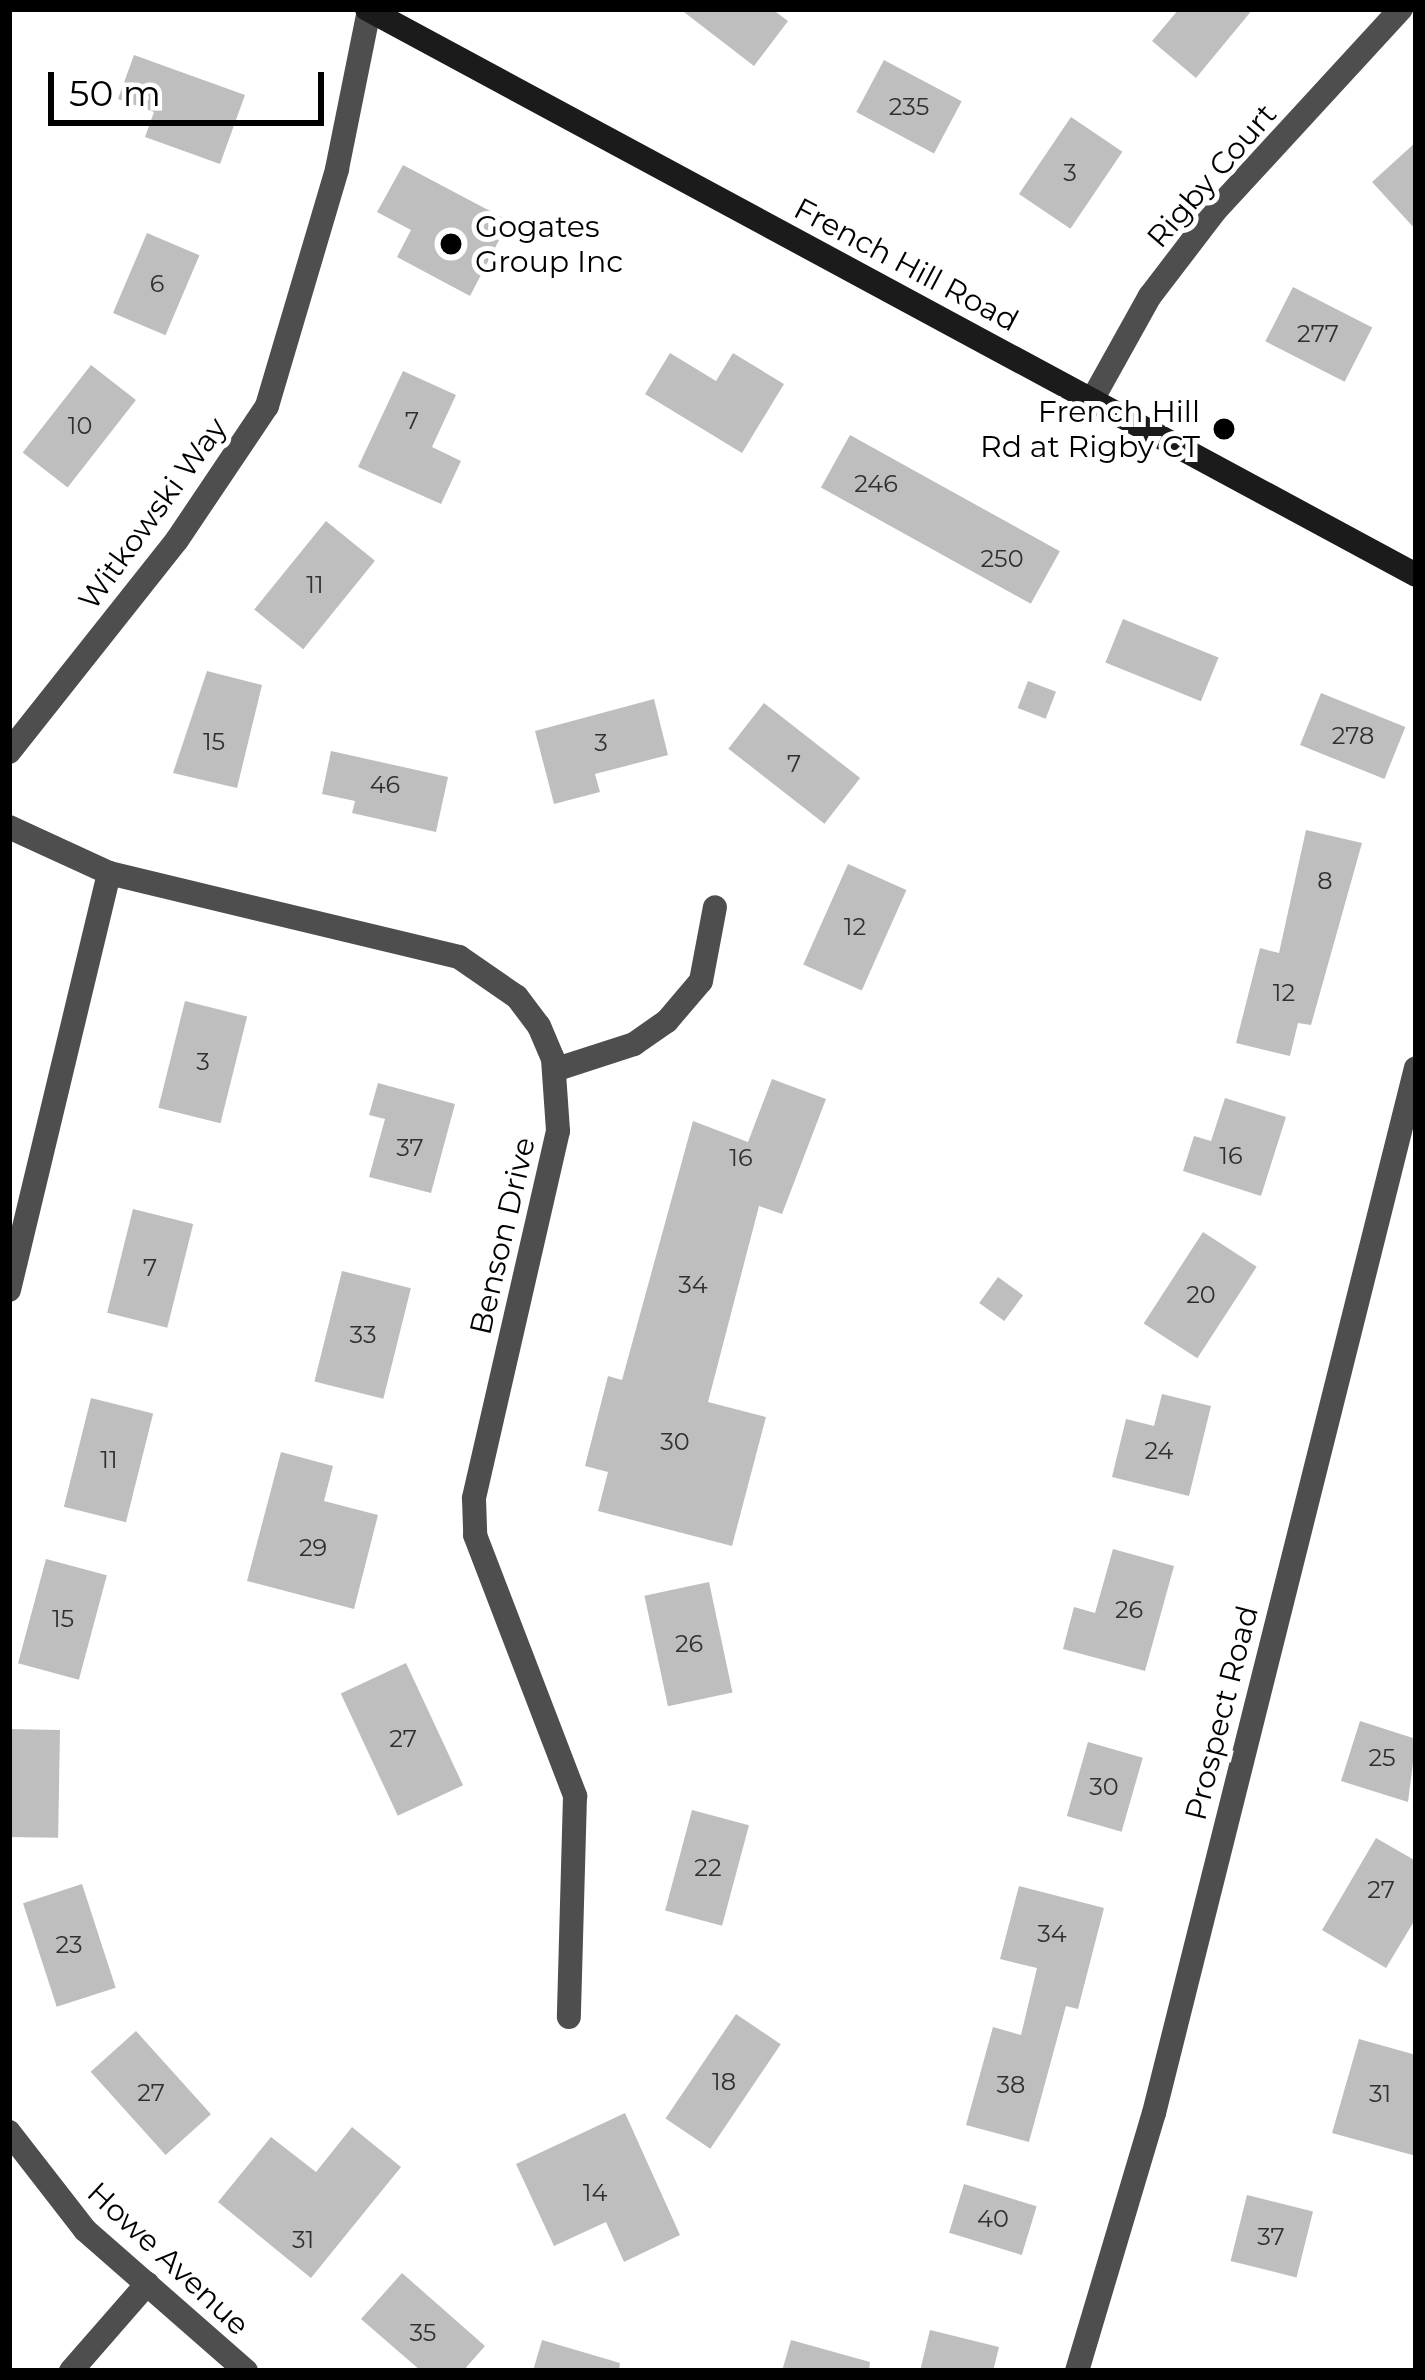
<!DOCTYPE html>
<html>
<head>
<meta charset="utf-8">
<style>
  body { margin:0 }
  #map { position:relative; width:1425px; height:2380px; overflow:hidden; background:#fff; font-family:Montserrat,sans-serif }
  div>[style] { position:absolute }
  .building>* { inset:0; background:#bebebe; transform-origin:0 0 }
  .minor>* { height:24px; margin:-12px; padding:0 12px; transform-origin:12px; border-radius:12px; background:#4e4e4e }
  .secondary>* { height:24px; margin:-12px; padding:0 12px; transform-origin:12px; border-radius:12px; background:#1b1b1b }
  .dots>* { width:33px; height:33px; translate:-50% -50%; box-sizing:border-box; border:6px solid #fff; border-radius:50% }
  span { translate:-50% -50%; white-space:nowrap; text-align:center; line-height:1.15; -webkit-text-stroke:10px #fff; paint-order:stroke }
  .number-label { font-size:24px; color:#303030 }
  .number-label span { -webkit-text-stroke-width:0 }
  .street-label { font-size:30px; color:#000 }
  .poi-label { font-size:30px; color:#000 }
  .left { translate:0 -50%; text-align:left }
  .right { translate:-100% -50%; text-align:right }
  .frame { position:absolute; inset:0; border:12px solid #000; pointer-events:none }
  .scale { position:absolute; left:48px; top:72px; width:276px; height:54px; box-sizing:border-box; border:6px solid #000; border-top:0; padding-left:15px; font-size:36px; line-height:42px; white-space:nowrap; color:#000; -webkit-text-stroke:9px #fff; paint-order:stroke }
</style>
</head>
<body>
<div id="map">
  <div class="building">
    <i style="clip-path:polygon(680px 9px,772px 9px,788px 21px,754px 66px)"></i>
    <i style="clip-path:polygon(1179px 9px,1253px 9px,1196px 78px,1152px 41px)"></i>
    <i style="clip-path:polygon(134px 55px,245px 95px,220px 164px,145px 137px,154px 112px,118px 99px)"></i>
    <i style="left:884px;top:60px;width:88px;height:59px;rotate:28deg"></i>
    <i style="left:1071px;top:117px;width:62px;height:93px;rotate:34deg"></i>
    <i style="clip-path:polygon(1416px 142px,1416px 230px,1372px 182px)"></i>
    <i style="clip-path:polygon(403px 165px,509px 221px,470px 296px,397px 257px,411px 230px,377px 212px)"></i>
    <i style="left:147px;top:233px;width:57px;height:87px;rotate:23deg"></i>
    <i style="left:1293px;top:287px;width:89px;height:61px;rotate:27deg"></i>
    <i style="clip-path:polygon(670px 353px,716px 381px,733px 353px,784px 384px,742px 453px,645px 394px)"></i>
    <i style="left:91px;top:365px;width:57px;height:111px;rotate:38deg"></i>
    <i style="clip-path:polygon(403px 371px,456px 395px,432px 447px,461px 461px,441px 504px,358px 467px)"></i>
    <i style="left:850px;top:435px;width:240px;height:60px;rotate:29deg"></i>
    <i style="left:326px;top:521px;width:63px;height:114px;rotate:39deg"></i>
    <i style="left:1123px;top:619px;width:103px;height:47px;rotate:22deg"></i>
    <i style="clip-path:polygon(207px 671px,262px 685px,237px 788px,173px 773px)"></i>
    <i style="left:1028px;top:681px;width:30px;height:29px;rotate:21deg"></i>
    <i style="left:1321px;top:693px;width:91px;height:56px;rotate:22deg"></i>
    <i style="clip-path:polygon(654px 699px,668px 755px,595px 774px,600px 792px,554px 804px,535px 731px)"></i>
    <i style="left:764px;top:703px;width:122px;height:58px;rotate:38deg"></i>
    <i style="clip-path:polygon(331px 751px,448px 777px,436px 832px,352px 813px,355px 801px,322px 794px)"></i>
    <i style="clip-path:polygon(1306px 830px,1362px 843px,1311px 1025px,1298px 1023px,1290px 1056px,1236px 1043px,1260px 948px,1279px 953px)"></i>
    <i style="left:848px;top:864px;width:64px;height:110px;rotate:24deg"></i>
    <i style="left:185px;top:1001px;width:64px;height:110px;rotate:14deg"></i>
    <i style="clip-path:polygon(772px 1079px,826px 1099px,782px 1214px,759px 1206px,708px 1402px,766px 1417px,732px 1546px,598px 1511px,608px 1472px,585px 1466px,608px 1376px,622px 1380px,693px 1121px,748px 1142px)"></i>
    <i style="clip-path:polygon(378px 1083px,455px 1104px,431px 1193px,369px 1177px,385px 1119px,369px 1115px)"></i>
    <i style="clip-path:polygon(1225px 1098px,1286px 1117px,1261px 1196px,1183px 1171px,1194px 1136px,1211px 1141px)"></i>
    <i style="left:133px;top:1209px;width:62px;height:107px;rotate:14deg"></i>
    <i style="left:1203px;top:1232px;width:64px;height:109px;rotate:33deg"></i>
    <i style="left:342px;top:1271px;width:71px;height:114px;rotate:14deg"></i>
    <i style="left:998px;top:1277px;width:31px;height:32px;rotate:36deg"></i>
    <i style="clip-path:polygon(1162px 1394px,1211px 1406px,1189px 1496px,1112px 1477px,1126px 1419px,1154px 1426px)"></i>
    <i style="left:91px;top:1398px;width:64px;height:112px;rotate:14deg"></i>
    <i style="clip-path:polygon(281px 1452px,333px 1466px,324px 1501px,378px 1515px,354px 1609px,247px 1581px)"></i>
    <i style="clip-path:polygon(1113px 1549px,1174px 1566px,1145px 1671px,1063px 1649px,1074px 1607px,1095px 1613px)"></i>
    <i style="left:46px;top:1559px;width:63px;height:108px;rotate:15deg"></i>
    <i style="left:709px;top:1582px;width:113px;height:66px;rotate:78deg"></i>
    <i style="left:406px;top:1663px;width:135px;height:72px;rotate:65deg"></i>
    <i style="clip-path:polygon(1360px 1721px,1416px 1739px,1408px 1802px,1341px 1781px)"></i>
    <i style="left:9px;top:1729px;width:51px;height:108px;rotate:1deg"></i>
    <i style="left:1088px;top:1742px;width:57px;height:77px;rotate:16deg"></i>
    <i style="left:692px;top:1810px;width:59px;height:104px;rotate:15deg"></i>
    <i style="clip-path:polygon(1376px 1838px,1416px 1861px,1416px 1918px,1386px 1968px,1322px 1930px)"></i>
    <i style="left:82px;top:1884px;width:109px;height:62px;rotate:72deg"></i>
    <i style="clip-path:polygon(1019px 1886px,1104px 1908px,1078px 2009px,1066px 2006px,1029px 2142px,966px 2125px,993px 2027px,1021px 2035px,1037px 1968px,1000px 1959px)"></i>
    <i style="left:736px;top:2014px;width:54px;height:126px;rotate:34deg"></i>
    <i style="left:136px;top:2031px;width:112px;height:61px;rotate:48deg"></i>
    <i style="clip-path:polygon(1359px 2039px,1416px 2055px,1416px 2156px,1332px 2133px)"></i>
    <i style="clip-path:polygon(625px 2113px,680px 2235px,624px 2262px,606px 2222px,554px 2246px,516px 2164px)"></i>
    <i style="clip-path:polygon(352px 2127px,401px 2167px,311px 2278px,218px 2202px,271px 2137px,316px 2172px)"></i>
    <i style="left:964px;top:2184px;width:76px;height:51px;rotate:17deg"></i>
    <i style="left:1247px;top:2195px;width:68px;height:68px;rotate:14deg"></i>
    <i style="clip-path:polygon(402px 2273px,485px 2346px,463px 2371px,421px 2371px,361px 2319px)"></i>
    <i style="clip-path:polygon(930px 2330px,999px 2347px,993px 2371px,920px 2371px)"></i>
    <i style="clip-path:polygon(542px 2340px,620px 2363px,619px 2371px,533px 2371px)"></i>
    <i style="clip-path:polygon(791px 2340px,870px 2362px,869px 2371px,782px 2371px)"></i>
  </div>
  <div class="minor">
    <i style="left:1092px;top:400px;width:119px;rotate:-60.9deg"></i>
    <i style="left:1150px;top:296px;width:107px;rotate:-52.6deg"></i>
    <i style="left:1215px;top:211px;width:275px;rotate:-47.4deg"></i>
    <i style="left:9px;top:752px;width:270px;rotate:-51.6deg"></i>
    <i style="left:177px;top:540px;width:161px;rotate:-56.1deg"></i>
    <i style="left:267px;top:406px;width:247px;rotate:-73.5deg"></i>
    <i style="left:337px;top:169px;width:162px;rotate:-78.6deg"></i>
    <i style="left:9px;top:827px;width:110px;rotate:24.7deg"></i>
    <i style="left:109px;top:873px;width:360px;rotate:13.5deg"></i>
    <i style="left:459px;top:957px;width:70px;rotate:34.6deg"></i>
    <i style="left:517px;top:997px;width:36px;rotate:53deg"></i>
    <i style="left:539px;top:1026px;width:36px;rotate:67deg"></i>
    <i style="left:553px;top:1059px;width:72px;rotate:86deg"></i>
    <i style="left:558px;top:1131px;width:377px;rotate:102.9deg"></i>
    <i style="left:474px;top:1499px;width:36px;rotate:88deg"></i>
    <i style="left:475px;top:1535px;width:280px;rotate:69deg"></i>
    <i style="left:575px;top:1796px;width:221px;rotate:91.6deg"></i>
    <i style="left:554px;top:1070px;width:84px;rotate:-18deg"></i>
    <i style="left:634px;top:1044px;width:40px;rotate:-34.9deg"></i>
    <i style="left:667px;top:1021px;width:52px;rotate:-49.6deg"></i>
    <i style="left:701px;top:981px;width:75px;rotate:-79.3deg"></i>
    <i style="left:9px;top:1290px;width:429px;rotate:-76.5deg"></i>
    <i style="left:9px;top:2132px;width:124px;rotate:52.2deg"></i>
    <i style="left:85px;top:2230px;width:214px;rotate:41.2deg"></i>
    <i style="left:71px;top:2371px;width:116px;rotate:-48.9deg"></i>
    <i style="left:1077px;top:2371px;width:269px;rotate:-73.4deg"></i>
    <i style="left:1154px;top:2113px;width:1077px;rotate:-75.93deg"></i>
  </div>
  <div class="secondary">
    <i style="left:367px;top:9px;width:1192px;rotate:28.35deg"></i>
  </div>
  <div class="dots">
    <i style="left:451px;top:244px;background:#000"></i>
    <i style="left:1224px;top:429px;background:#000"></i>
  </div>
  <div class="number-label">
    <span style="left:909px;top:107px">235</span>
    <span style="left:1070px;top:173px">3</span>
    <span style="left:157px;top:284px">6</span>
    <span style="left:1318px;top:334px">277</span>
    <span style="left:412px;top:421px">7</span>
    <span style="left:80px;top:426px">10</span>
    <span style="left:876px;top:484px">246</span>
    <span style="left:1002px;top:559px">250</span>
    <span style="left:315px;top:585px">11</span>
    <span style="left:1353px;top:736px">278</span>
    <span style="left:214px;top:742px">15</span>
    <span style="left:601px;top:743px">3</span>
    <span style="left:794px;top:764px">7</span>
    <span style="left:385px;top:785px">46</span>
    <span style="left:1325px;top:881px">8</span>
    <span style="left:855px;top:927px">12</span>
    <span style="left:1284px;top:993px">12</span>
    <span style="left:203px;top:1062px">3</span>
    <span style="left:410px;top:1148px">37</span>
    <span style="left:1231px;top:1156px">16</span>
    <span style="left:741px;top:1158px">16</span>
    <span style="left:150px;top:1268px">7</span>
    <span style="left:693px;top:1285px">34</span>
    <span style="left:1201px;top:1295px">20</span>
    <span style="left:363px;top:1335px">33</span>
    <span style="left:675px;top:1442px">30</span>
    <span style="left:1159px;top:1451px">24</span>
    <span style="left:109px;top:1460px">11</span>
    <span style="left:313px;top:1548px">29</span>
    <span style="left:1129px;top:1610px">26</span>
    <span style="left:63px;top:1619px">15</span>
    <span style="left:689px;top:1644px">26</span>
    <span style="left:403px;top:1739px">27</span>
    <span style="left:1382px;top:1758px">25</span>
    <span style="left:1104px;top:1787px">30</span>
    <span style="left:708px;top:1868px">22</span>
    <span style="left:1381px;top:1890px">27</span>
    <span style="left:1052px;top:1934px">34</span>
    <span style="left:69px;top:1945px">23</span>
    <span style="left:724px;top:2082px">18</span>
    <span style="left:1011px;top:2085px">38</span>
    <span style="left:151px;top:2093px">27</span>
    <span style="left:1380px;top:2094px">31</span>
    <span style="left:595px;top:2193px">14</span>
    <span style="left:993px;top:2219px">40</span>
    <span style="left:1271px;top:2237px">37</span>
    <span style="left:303px;top:2240px">31</span>
    <span style="left:423px;top:2333px">35</span>
  </div>
  <div class="street-label">
    <span style="left:1212px;top:176px;rotate:-49deg">Rigby Court</span>
    <span style="left:906px;top:265px;rotate:28deg">French Hill Road</span>
    <span style="left:153px;top:514px;rotate:-54deg">Witkowski Way</span>
    <span style="left:503px;top:1236px;rotate:-77deg">Benson Drive</span>
    <span style="left:1222px;top:1713px;rotate:-76deg">Prospect Road</span>
    <span style="left:168px;top:2259px;rotate:43deg">Howe Avenue</span>
  </div>
  <div class="poi-label">
    <span class="left" style="left:475px;top:244px">Gogates<br>Group Inc</span>
    <span class="right" style="left:1200px;top:429px">French Hill<br>Rd at Rigby CT</span>
  </div>
  <div class="frame"></div>
  <div class="scale">50 m</div>
</div>
</body>
</html>
